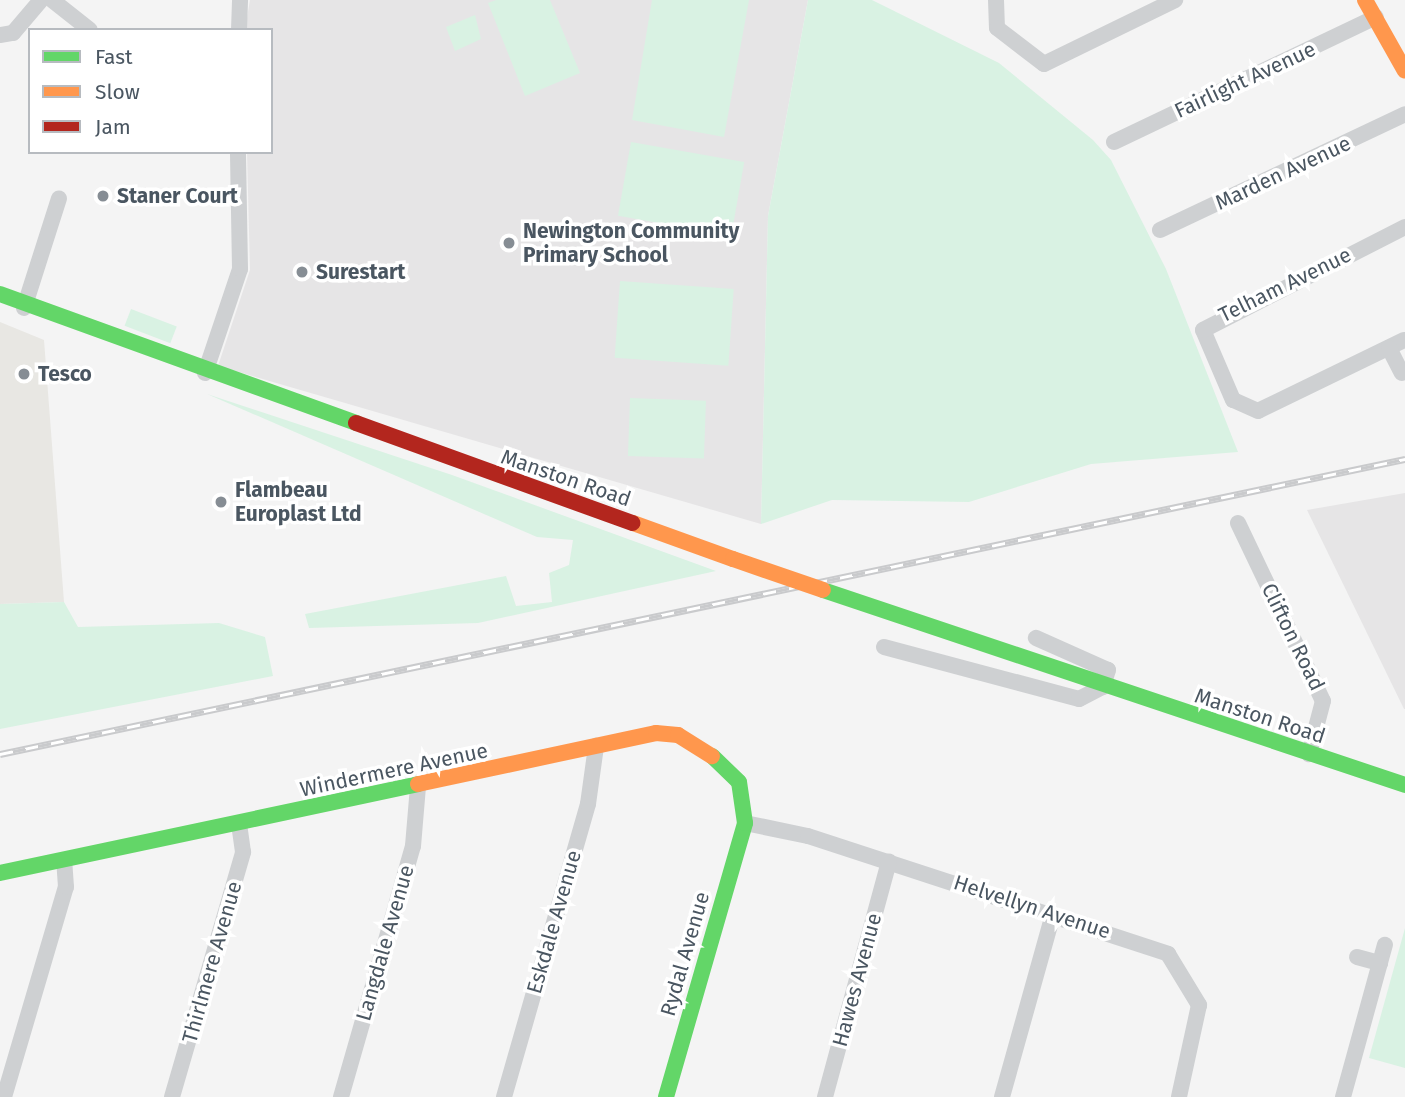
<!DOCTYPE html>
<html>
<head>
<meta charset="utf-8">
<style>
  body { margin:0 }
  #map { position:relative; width:1405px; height:1097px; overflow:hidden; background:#f4f4f4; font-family:"Fira Sans",sans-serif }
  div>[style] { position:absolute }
  .commercial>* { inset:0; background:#e8e7e3 }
  .education>* { inset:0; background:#e6e5e6 }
  .green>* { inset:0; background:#d9f2e3; transform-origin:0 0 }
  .street>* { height:16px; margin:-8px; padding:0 8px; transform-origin:8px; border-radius:8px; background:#ced0d2 }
  .fast>* { height:16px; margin:-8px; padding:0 8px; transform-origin:8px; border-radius:8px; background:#63d668 }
  .slow>* { height:16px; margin:-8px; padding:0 8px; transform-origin:8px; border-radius:8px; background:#ff974d }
  .jam>* { height:16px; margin:-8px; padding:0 8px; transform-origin:8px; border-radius:8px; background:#b3261e }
  .rail>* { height:7px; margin-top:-3.5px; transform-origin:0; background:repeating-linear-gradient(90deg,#fff 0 13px,#c9cacc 0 26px); box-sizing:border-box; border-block:2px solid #c9cacc }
  .slow-bridge>* { height:16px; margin:-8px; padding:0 8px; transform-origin:8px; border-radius:8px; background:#ff974d }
  .dots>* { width:19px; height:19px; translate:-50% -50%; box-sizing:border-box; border:4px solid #fff; border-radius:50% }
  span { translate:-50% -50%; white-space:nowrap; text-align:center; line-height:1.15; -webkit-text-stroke:7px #fff; paint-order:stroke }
  .street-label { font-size:21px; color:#4a5661 }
  .poi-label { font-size:21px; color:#4a5661; font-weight:700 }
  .left { translate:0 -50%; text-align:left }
  .legend { position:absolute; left:28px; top:28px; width:245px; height:126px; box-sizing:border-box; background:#fff; border:2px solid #b7bbc0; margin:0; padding:9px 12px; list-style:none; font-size:21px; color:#4a5661 }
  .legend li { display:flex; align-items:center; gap:14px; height:35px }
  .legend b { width:35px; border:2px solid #b7bbc0 }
</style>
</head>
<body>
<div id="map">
  <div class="commercial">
    <i style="clip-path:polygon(0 322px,44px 340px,64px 602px,0 604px)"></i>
  </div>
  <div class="education">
    <i style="clip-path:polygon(250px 0,808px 0,768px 216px,761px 524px,218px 366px,250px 270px,247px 152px,271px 152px,271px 30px,245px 30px)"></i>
    <i style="clip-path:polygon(1405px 493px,1405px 709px,1404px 709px,1307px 510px)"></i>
  </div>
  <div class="green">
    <i style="clip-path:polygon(496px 0,550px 0,580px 73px,525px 96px,488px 3px)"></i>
    <i style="clip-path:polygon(652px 0,749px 0,724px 137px,632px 120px)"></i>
    <i style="clip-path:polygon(808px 0,872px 0,999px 63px,1093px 140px,1111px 160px,1166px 269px,1238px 452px,1091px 464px,969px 502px,832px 500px,761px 524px,768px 216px)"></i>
    <i style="clip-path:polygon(475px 15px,481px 39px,455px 51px,446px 27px)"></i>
    <i style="left:631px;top:142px;width:115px;height:75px;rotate:10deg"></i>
    <i style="left:620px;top:281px;width:114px;height:77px;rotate:4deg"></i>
    <i style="left:131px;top:309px;width:49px;height:18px;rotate:21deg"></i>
    <i style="clip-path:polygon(207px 394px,452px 475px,716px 571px,478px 623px,309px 628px,305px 614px,506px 576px,516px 606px,552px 602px,549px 573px,569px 565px,573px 540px,537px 537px)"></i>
    <i style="left:630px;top:398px;width:76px;height:58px;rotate:2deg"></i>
    <i style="clip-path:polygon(64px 602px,78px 627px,219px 623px,265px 637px,273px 676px,0 729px,0 604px)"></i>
    <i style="clip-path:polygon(1405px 928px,1405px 1068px,1369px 1058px)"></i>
  </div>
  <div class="street">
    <i style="left:52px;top:0;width:48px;rotate:38.3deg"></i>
    <i style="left:996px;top:0;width:28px;rotate:88deg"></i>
    <i style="left:997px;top:28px;width:59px;rotate:37.5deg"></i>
    <i style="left:1044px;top:64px;width:146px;rotate:-26deg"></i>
    <i style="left:239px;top:30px;width:30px;rotate:-88deg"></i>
    <i style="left:0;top:35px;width:13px;rotate:-9deg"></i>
    <i style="left:13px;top:33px;width:43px;rotate:-49.7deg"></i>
    <i style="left:1114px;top:142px;width:290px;rotate:-25.5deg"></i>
    <i style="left:1160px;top:230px;width:271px;rotate:-25.3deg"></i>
    <i style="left:24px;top:308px;width:115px;rotate:-72.3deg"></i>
    <i style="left:1404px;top:340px;width:162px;rotate:154.1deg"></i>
    <i style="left:1258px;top:411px;width:27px;rotate:-156deg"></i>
    <i style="left:1233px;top:400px;width:76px;rotate:-113.2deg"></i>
    <i style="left:1203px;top:330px;width:227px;rotate:-27deg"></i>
    <i style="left:1389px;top:348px;width:28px;rotate:63deg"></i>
    <i style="left:205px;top:373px;width:110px;rotate:-71.4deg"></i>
    <i style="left:240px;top:269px;width:117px;rotate:-91deg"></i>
    <i style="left:1238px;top:523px;width:197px;rotate:64.5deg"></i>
    <i style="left:1323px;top:701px;width:55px;rotate:104.8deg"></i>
    <i style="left:884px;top:647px;width:202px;rotate:14.9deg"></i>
    <i style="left:1079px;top:699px;width:27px;rotate:-27deg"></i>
    <i style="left:1103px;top:687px;width:18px;rotate:-74deg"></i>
    <i style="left:1108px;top:670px;width:79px;rotate:-156deg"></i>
    <i style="left:745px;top:823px;width:64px;rotate:11.7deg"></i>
    <i style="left:808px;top:836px;width:379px;rotate:18.1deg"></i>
    <i style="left:1168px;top:954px;width:60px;rotate:58.7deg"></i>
    <i style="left:1199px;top:1005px;width:94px;rotate:102.3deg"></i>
    <i style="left:1357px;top:957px;width:24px;rotate:15deg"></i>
    <i style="left:4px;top:1097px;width:219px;rotate:-73.6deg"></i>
    <i style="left:66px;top:887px;width:27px;rotate:-94deg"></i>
    <i style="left:172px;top:1097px;width:255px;rotate:-73.8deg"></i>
    <i style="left:243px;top:852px;width:27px;rotate:-98deg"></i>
    <i style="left:341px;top:1097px;width:261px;rotate:-74deg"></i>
    <i style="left:413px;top:846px;width:59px;rotate:-85.2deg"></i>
    <i style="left:504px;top:1097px;width:305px;rotate:-74deg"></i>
    <i style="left:588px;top:804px;width:59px;rotate:-82.1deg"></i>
    <i style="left:825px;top:1097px;width:244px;rotate:-74.8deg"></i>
    <i style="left:1002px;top:1097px;width:190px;rotate:-74.4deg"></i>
    <i style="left:1343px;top:1097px;width:158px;rotate:-74.6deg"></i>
  </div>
  <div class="fast">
    <i style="left:0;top:294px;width:379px;rotate:19.9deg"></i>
    <i style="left:823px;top:590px;width:614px;rotate:18.52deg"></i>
    <i style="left:0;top:873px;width:427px;rotate:-12deg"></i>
    <i style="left:666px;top:1097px;width:285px;rotate:-73.9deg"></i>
    <i style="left:745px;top:823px;width:41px;rotate:-98.3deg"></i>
    <i style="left:739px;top:782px;width:37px;rotate:-136deg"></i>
  </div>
  <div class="slow">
    <i style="left:1365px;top:0;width:81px;rotate:60.6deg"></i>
    <i style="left:633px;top:523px;width:106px;rotate:19.8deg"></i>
    <i style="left:418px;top:784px;width:243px;rotate:-12.1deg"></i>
    <i style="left:656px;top:733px;width:22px;rotate:5deg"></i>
    <i style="left:678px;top:735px;width:40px;rotate:32deg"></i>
  </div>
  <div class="jam">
    <i style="left:356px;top:423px;width:294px;rotate:19.9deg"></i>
  </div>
  <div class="rail">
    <i style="left:0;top:754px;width:1436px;rotate:-11.86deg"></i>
  </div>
  <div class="slow-bridge">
    <i style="left:733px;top:559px;width:95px;rotate:19deg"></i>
  </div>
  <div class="dots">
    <i style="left:103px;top:196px;background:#868d94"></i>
    <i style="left:509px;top:243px;background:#868d94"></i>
    <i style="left:302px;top:272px;background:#868d94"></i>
    <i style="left:24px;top:374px;background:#868d94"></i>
    <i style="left:221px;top:502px;background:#868d94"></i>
  </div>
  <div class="street-label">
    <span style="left:1245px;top:80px;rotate:-25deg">Fairlight Avenue</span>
    <span style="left:1283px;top:173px;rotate:-25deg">Marden Avenue</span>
    <span style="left:1285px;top:285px;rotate:-26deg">Telham Avenue</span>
    <span style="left:566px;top:478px;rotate:19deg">Manston Road</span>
    <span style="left:1293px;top:637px;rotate:64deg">Clifton Road</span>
    <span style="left:1260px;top:716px;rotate:18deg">Manston Road</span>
    <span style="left:394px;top:770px;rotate:-12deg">Windermere Avenue</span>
    <span style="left:1032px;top:907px;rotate:18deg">Helvellyn Avenue</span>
    <span style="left:554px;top:922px;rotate:-74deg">Eskdale Avenue</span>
    <span style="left:385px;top:943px;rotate:-74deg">Langdale Avenue</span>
    <span style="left:685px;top:954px;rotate:-74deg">Rydal Avenue</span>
    <span style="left:212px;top:962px;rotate:-74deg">Thirlmere Avenue</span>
    <span style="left:857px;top:980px;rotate:-75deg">Hawes Avenue</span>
  </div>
  <div class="poi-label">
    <span class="left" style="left:117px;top:196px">Staner Court</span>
    <span class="left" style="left:523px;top:243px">Newington Community<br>Primary School</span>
    <span class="left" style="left:316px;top:272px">Surestart</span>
    <span class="left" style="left:38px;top:374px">Tesco</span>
    <span class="left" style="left:235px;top:502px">Flambeau<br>Europlast Ltd</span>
  </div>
  <ul class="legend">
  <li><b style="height:9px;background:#63d668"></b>Fast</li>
  <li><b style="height:9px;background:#ff974d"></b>Slow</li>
  <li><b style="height:9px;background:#b3261e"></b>Jam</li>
  </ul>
</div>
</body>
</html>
